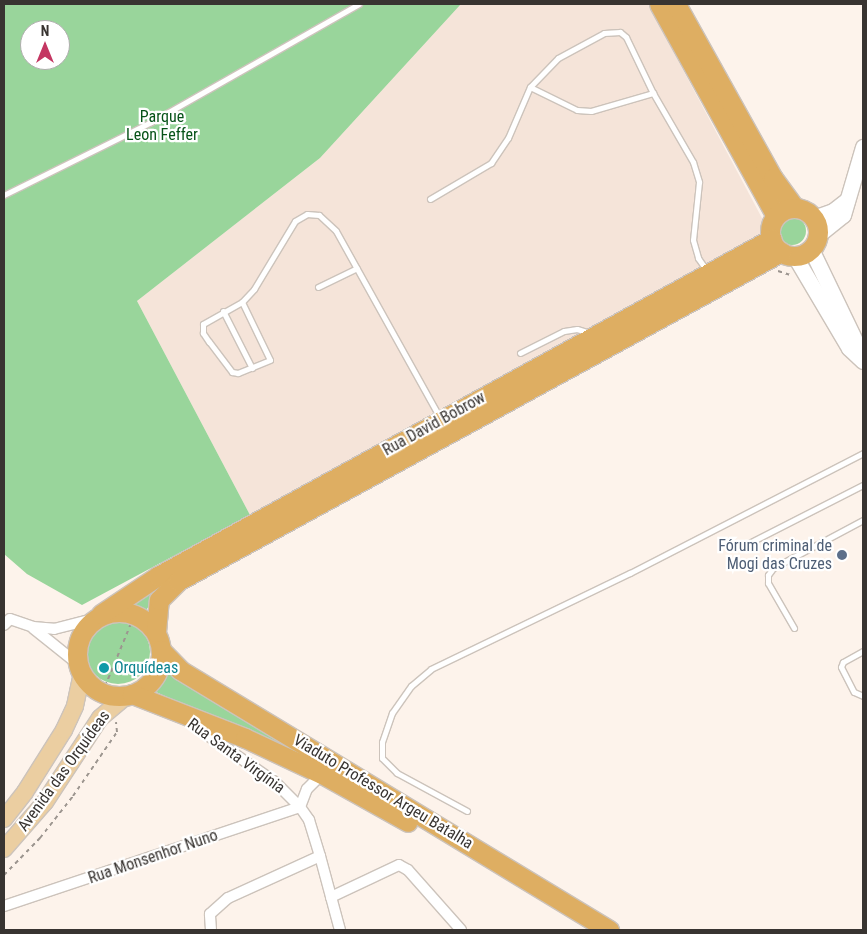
<!DOCTYPE html>
<html>
<head>
<meta charset="utf-8">
<style>
  body { margin:0 }
  #map { position:relative; width:867px; height:934px; overflow:hidden; background:#fdf3eb; font-family:"Roboto Condensed",sans-serif }
  div>[style] { position:absolute }
  .built>* { inset:0; background:#f5e4d9 }
  .green>* { inset:0; background:#99d59b }
  .round { border-radius:50% }
  .path>* { height:2px; margin-top:-1px; transform-origin:0; background:repeating-linear-gradient(90deg,#9c958f 0 4px,transparent 0 8px) }
  .roads { filter:drop-shadow(1px 0 #ccc3bb) drop-shadow(-1px 0 #ccc3bb) drop-shadow(0 1px #ccc3bb) drop-shadow(0 -1px #ccc3bb) }
  .lane>* { height:5px; margin:-2.5px; padding:0 2.5px; transform-origin:2.5px; border-radius:2.5px; background:#fff }
  .street>* { height:10px; margin:-5px; padding:0 5px; transform-origin:5px; border-radius:5px; background:#fff }
  .secondary>* { height:15px; margin:-7.5px; padding:0 7.5px; transform-origin:7.5px; border-radius:7.5px; background:#fff }
  .primary>* { height:16px; margin:-8px; padding:0 8px; transform-origin:8px; border-radius:8px; background:#ebcea1 }
  .highway>* { height:19px; margin:-9.5px; padding:0 9.5px; transform-origin:9.5px; border-radius:9.5px; background:#deae62 }
  .highway>.ring { margin:-9.5px; padding:0; box-sizing:content-box; background:none; border:19px solid #deae62; border-radius:50% }
  .dots>* { width:14px; height:14px; translate:-50% -50%; box-sizing:border-box; border:2px solid #fff; border-radius:50% }
  span { translate:-50% -50%; white-space:nowrap; text-align:center; line-height:1.15; -webkit-text-stroke:4.5px #fff; paint-order:stroke }
  .park-label { font-size:16px; color:#065217 }
  .street-label { font-size:16px; color:#383431 }
  .service-label { font-size:16px; color:#4e5e75 }
  .right { translate:-100% -50%; text-align:right }
  .culture-label { font-size:16px; color:#0d838f }
  .left { translate:0 -50%; text-align:left }
  .frame { position:absolute; inset:0; border:5px solid #383431; pointer-events:none }
  .north { position:absolute; left:20px; top:20px; width:50px; height:50px; box-sizing:border-box; background:#fff; border:1px solid #afaead; border-radius:50%; rotate:0deg; font-size:14px; font-weight:700; line-height:20px; text-align:center; color:#383431 }
  .north::after { content:''; display:block; margin:auto; width:18px; height:22px; background:#c43662; clip-path:polygon(50% 0,100% 100%,50% 72%,0 100%) }
</style>
</head>
<body>
<div id="map">
  <div class="built">
    <i style="clip-path:polygon(461px 4px,648px 4px,763px 220px,762px 237px,250px 515px,137px 301px,320px 158px)"></i>
  </div>
  <div class="green">
    <i style="clip-path:polygon(evenodd,4px 4px,461px 4px,320px 158px,137px 301px,250px 515px,82px 605px,27px 574px,4px 554px,4px 4px,30px 30px,60px 30px,60px 60px,30px 60px,30px 30px)"></i>
    <i class="round" style="left:778px;top:217px;width:28px;height:28px"></i>
    <i style="clip-path:polygon(164px 581px,144px 614px,126px 606px)"></i>
    <i class="round" style="left:86px;top:620px;width:64px;height:64px"></i>
    <i style="clip-path:polygon(163px 664px,319px 765px,147px 688px)"></i>
  </div>
  <div class="path">
    <i style="left:778px;top:271px;width:13px;rotate:18deg"></i>
    <i style="left:99px;top:701px;width:100px;rotate:-67.6deg"></i>
    <i style="left:4px;top:875px;width:52px;rotate:-45.8deg"></i>
    <i style="left:40px;top:838px;width:53px;rotate:-51.8deg"></i>
    <i style="left:73px;top:796px;width:78px;rotate:-55.5deg"></i>
    <i style="left:117px;top:732px;width:10px;rotate:-96deg"></i>
  </div>
  <div class="roads">
    <div class="lane">
      <i style="left:530px;top:87px;width:52px;rotate:26.1deg"></i>
      <i style="left:577px;top:110px;width:14px;rotate:4deg"></i>
      <i style="left:591px;top:111px;width:65px;rotate:-16.2deg"></i>
      <i style="left:4px;top:195px;width:164px;rotate:-26.4deg"></i>
      <i style="left:151px;top:122px;width:239px;rotate:-29.6deg"></i>
      <i style="left:430px;top:199px;width:71px;rotate:-30.5deg"></i>
      <i style="left:491px;top:163px;width:30px;rotate:-56deg"></i>
      <i style="left:508px;top:138px;width:56px;rotate:-66.7deg"></i>
      <i style="left:530px;top:87px;width:40px;rotate:-46deg"></i>
      <i style="left:558px;top:58px;width:52px;rotate:-28.5deg"></i>
      <i style="left:604px;top:33px;width:16px;rotate:-4deg"></i>
      <i style="left:620px;top:32px;width:8px;rotate:40deg"></i>
      <i style="left:626px;top:37px;width:62px;rotate:64.3deg"></i>
      <i style="left:653px;top:93px;width:80px;rotate:59.9deg"></i>
      <i style="left:693px;top:162px;width:21px;rotate:73deg"></i>
      <i style="left:699px;top:182px;width:58px;rotate:95.9deg"></i>
      <i style="left:693px;top:240px;width:19px;rotate:74deg"></i>
      <i style="left:698px;top:258px;width:16px;rotate:55deg"></i>
      <i style="left:318px;top:287px;width:43px;rotate:-26deg"></i>
      <i style="left:242px;top:302px;width:64px;rotate:64.2deg"></i>
      <i style="left:270px;top:360px;width:35px;rotate:158deg"></i>
      <i style="left:238px;top:373px;width:6px;rotate:-171deg"></i>
      <i style="left:232px;top:372px;width:38px;rotate:-127deg"></i>
      <i style="left:209px;top:342px;width:11px;rotate:-124deg"></i>
      <i style="left:203px;top:333px;width:9px;rotate:-90deg"></i>
      <i style="left:203px;top:324px;width:45px;rotate:-29.4deg"></i>
      <i style="left:242px;top:302px;width:18px;rotate:-47deg"></i>
      <i style="left:254px;top:289px;width:79px;rotate:-58.9deg"></i>
      <i style="left:295px;top:221px;width:14px;rotate:-30deg"></i>
      <i style="left:307px;top:214px;width:12px;rotate:5deg"></i>
      <i style="left:319px;top:215px;width:23px;rotate:43deg"></i>
      <i style="left:336px;top:231px;width:214px;rotate:60.9deg"></i>
      <i style="left:223px;top:311px;width:64px;rotate:63deg"></i>
      <i style="left:520px;top:353px;width:49px;rotate:-26.6deg"></i>
      <i style="left:564px;top:331px;width:13px;rotate:-9deg"></i>
      <i style="left:577px;top:329px;width:14px;rotate:17deg"></i>
      <i style="left:751px;top:542px;width:126px;rotate:-27deg"></i>
      <i style="left:794px;top:628px;width:52px;rotate:-120deg"></i>
      <i style="left:768px;top:583px;width:8px;rotate:-90deg"></i>
      <i style="left:768px;top:575px;width:9px;rotate:-54deg"></i>
      <i style="left:773px;top:568px;width:102px;rotate:-28.1deg"></i>
      <i style="left:863px;top:651px;width:23px;rotate:151deg"></i>
      <i style="left:843px;top:662px;width:5px;rotate:112deg"></i>
      <i style="left:841px;top:667px;width:28px;rotate:63deg"></i>
      <i style="left:854px;top:692px;width:10px;rotate:24deg"></i>
      <i style="left:467px;top:811px;width:80px;rotate:-151.5deg"></i>
      <i style="left:397px;top:773px;width:21px;rotate:-135deg"></i>
      <i style="left:382px;top:758px;width:16px;rotate:-90deg"></i>
      <i style="left:382px;top:742px;width:31px;rotate:-71deg"></i>
      <i style="left:392px;top:713px;width:33px;rotate:-55deg"></i>
      <i style="left:411px;top:686px;width:26px;rotate:-40deg"></i>
      <i style="left:431px;top:669px;width:221px;rotate:-25.8deg"></i>
      <i style="left:630px;top:573px;width:262px;rotate:-27.2deg"></i>
    </div>
    <div class="street">
      <i style="left:4px;top:625px;width:8px;rotate:-45deg"></i>
      <i style="left:10px;top:619px;width:24px;rotate:19deg"></i>
      <i style="left:33px;top:627px;width:21px;rotate:5deg"></i>
      <i style="left:54px;top:629px;width:40px;rotate:-14.4deg"></i>
      <i style="left:33px;top:628px;width:59px;rotate:38.8deg"></i>
      <i style="left:190px;top:723px;width:103px;rotate:34.8deg"></i>
      <i style="left:275px;top:782px;width:35px;rotate:45deg"></i>
      <i style="left:300px;top:807px;width:16px;rotate:55deg"></i>
      <i style="left:309px;top:820px;width:38px;rotate:73deg"></i>
      <i style="left:320px;top:856px;width:77px;rotate:74.9deg"></i>
      <i style="left:300px;top:807px;width:19px;rotate:-69deg"></i>
      <i style="left:307px;top:789px;width:21px;rotate:-45deg"></i>
      <i style="left:331px;top:897px;width:75px;rotate:-25.2deg"></i>
      <i style="left:399px;top:865px;width:10px;rotate:29deg"></i>
      <i style="left:408px;top:870px;width:80px;rotate:48.5deg"></i>
      <i style="left:4px;top:906px;width:312px;rotate:-18.5deg"></i>
      <i style="left:211px;top:930px;width:16px;rotate:-94deg"></i>
      <i style="left:210px;top:914px;width:24px;rotate:-42deg"></i>
      <i style="left:228px;top:898px;width:101px;rotate:-24.5deg"></i>
    </div>
    <div class="secondary">
      <i style="left:813px;top:218px;width:21px;rotate:-19deg"></i>
      <i style="left:833px;top:211px;width:18px;rotate:-38deg"></i>
      <i style="left:818px;top:235px;width:32px;rotate:-39deg"></i>
      <i style="left:843px;top:215px;width:71px;rotate:-73.6deg"></i>
      <i style="left:811px;top:249px;width:118px;rotate:64.3deg"></i>
      <i style="left:794px;top:255px;width:108px;rotate:59.4deg"></i>
      <i style="left:849px;top:348px;width:19px;rotate:43deg"></i>
    </div>
    <div class="primary">
      <i style="left:4px;top:819px;width:34px;rotate:-52deg"></i>
      <i style="left:25px;top:792px;width:73px;rotate:-57.8deg"></i>
      <i style="left:64px;top:730px;width:26px;rotate:-65deg"></i>
      <i style="left:75px;top:706px;width:34px;rotate:-78deg"></i>
      <i style="left:4px;top:849px;width:62px;rotate:-48.9deg"></i>
      <i style="left:45px;top:802px;width:100px;rotate:-56.8deg"></i>
      <i style="left:100px;top:718px;width:35px;rotate:-40deg"></i>
    </div>
    <div class="highway">
      <i style="left:659px;top:4px;width:242px;rotate:61.1deg"></i>
      <i style="left:676px;top:4px;width:199px;rotate:60.9deg"></i>
      <i style="left:773px;top:178px;width:37px;rotate:54deg"></i>
      <i class="ring" style="left:770px;top:208px;width:29px;height:29px"></i>
      <i class="ring" style="left:77px;top:612px;width:65px;height:65px"></i>
      <i style="left:101px;top:614px;width:69px;rotate:-33.7deg"></i>
      <i style="left:158px;top:576px;width:700px;rotate:-28.8deg"></i>
      <i style="left:156px;top:632px;width:32px;rotate:-85deg"></i>
      <i style="left:159px;top:600px;width:27px;rotate:-45deg"></i>
      <i style="left:178px;top:581px;width:687px;rotate:-28.62deg"></i>
      <i style="left:161px;top:650px;width:28px;rotate:46deg"></i>
      <i style="left:180px;top:670px;width:502px;rotate:31.22deg"></i>
      <i style="left:132px;top:694px;width:121px;rotate:21.3deg"></i>
      <i style="left:245px;top:738px;width:85px;rotate:25.1deg"></i>
      <i style="left:322px;top:774px;width:98px;rotate:29.2deg"></i>
    </div>
  </div>
  <div class="dots">
    <i style="left:842px;top:555px;background:#5c6f8a"></i>
    <i style="left:104px;top:668px;background:#0f9aa8"></i>
  </div>
  <div class="park-label">
    <span style="left:162px;top:126px">Parque<br>Leon Feffer</span>
  </div>
  <div class="street-label">
    <span style="left:434px;top:424px;rotate:-29deg">Rua David Bobrow</span>
    <span style="left:236px;top:756px;rotate:36deg">Rua Santa Virgínia</span>
    <span style="left:64px;top:771px;rotate:-54deg">Avenida das Orquídeas</span>
    <span style="left:383px;top:792px;rotate:31deg">Viaduto Professor Argeu Batalha</span>
    <span style="left:153px;top:857px;rotate:-19deg">Rua Monsenhor Nuno</span>
  </div>
  <div class="service-label">
    <span class="right" style="left:832px;top:555px">Fórum criminal de<br>Mogi das Cruzes</span>
  </div>
  <div class="culture-label">
    <span class="left" style="left:114px;top:668px">Orquídeas</span>
  </div>
  <div class="frame"></div>
  <div class="north">N</div>
</div>
</body>
</html>
